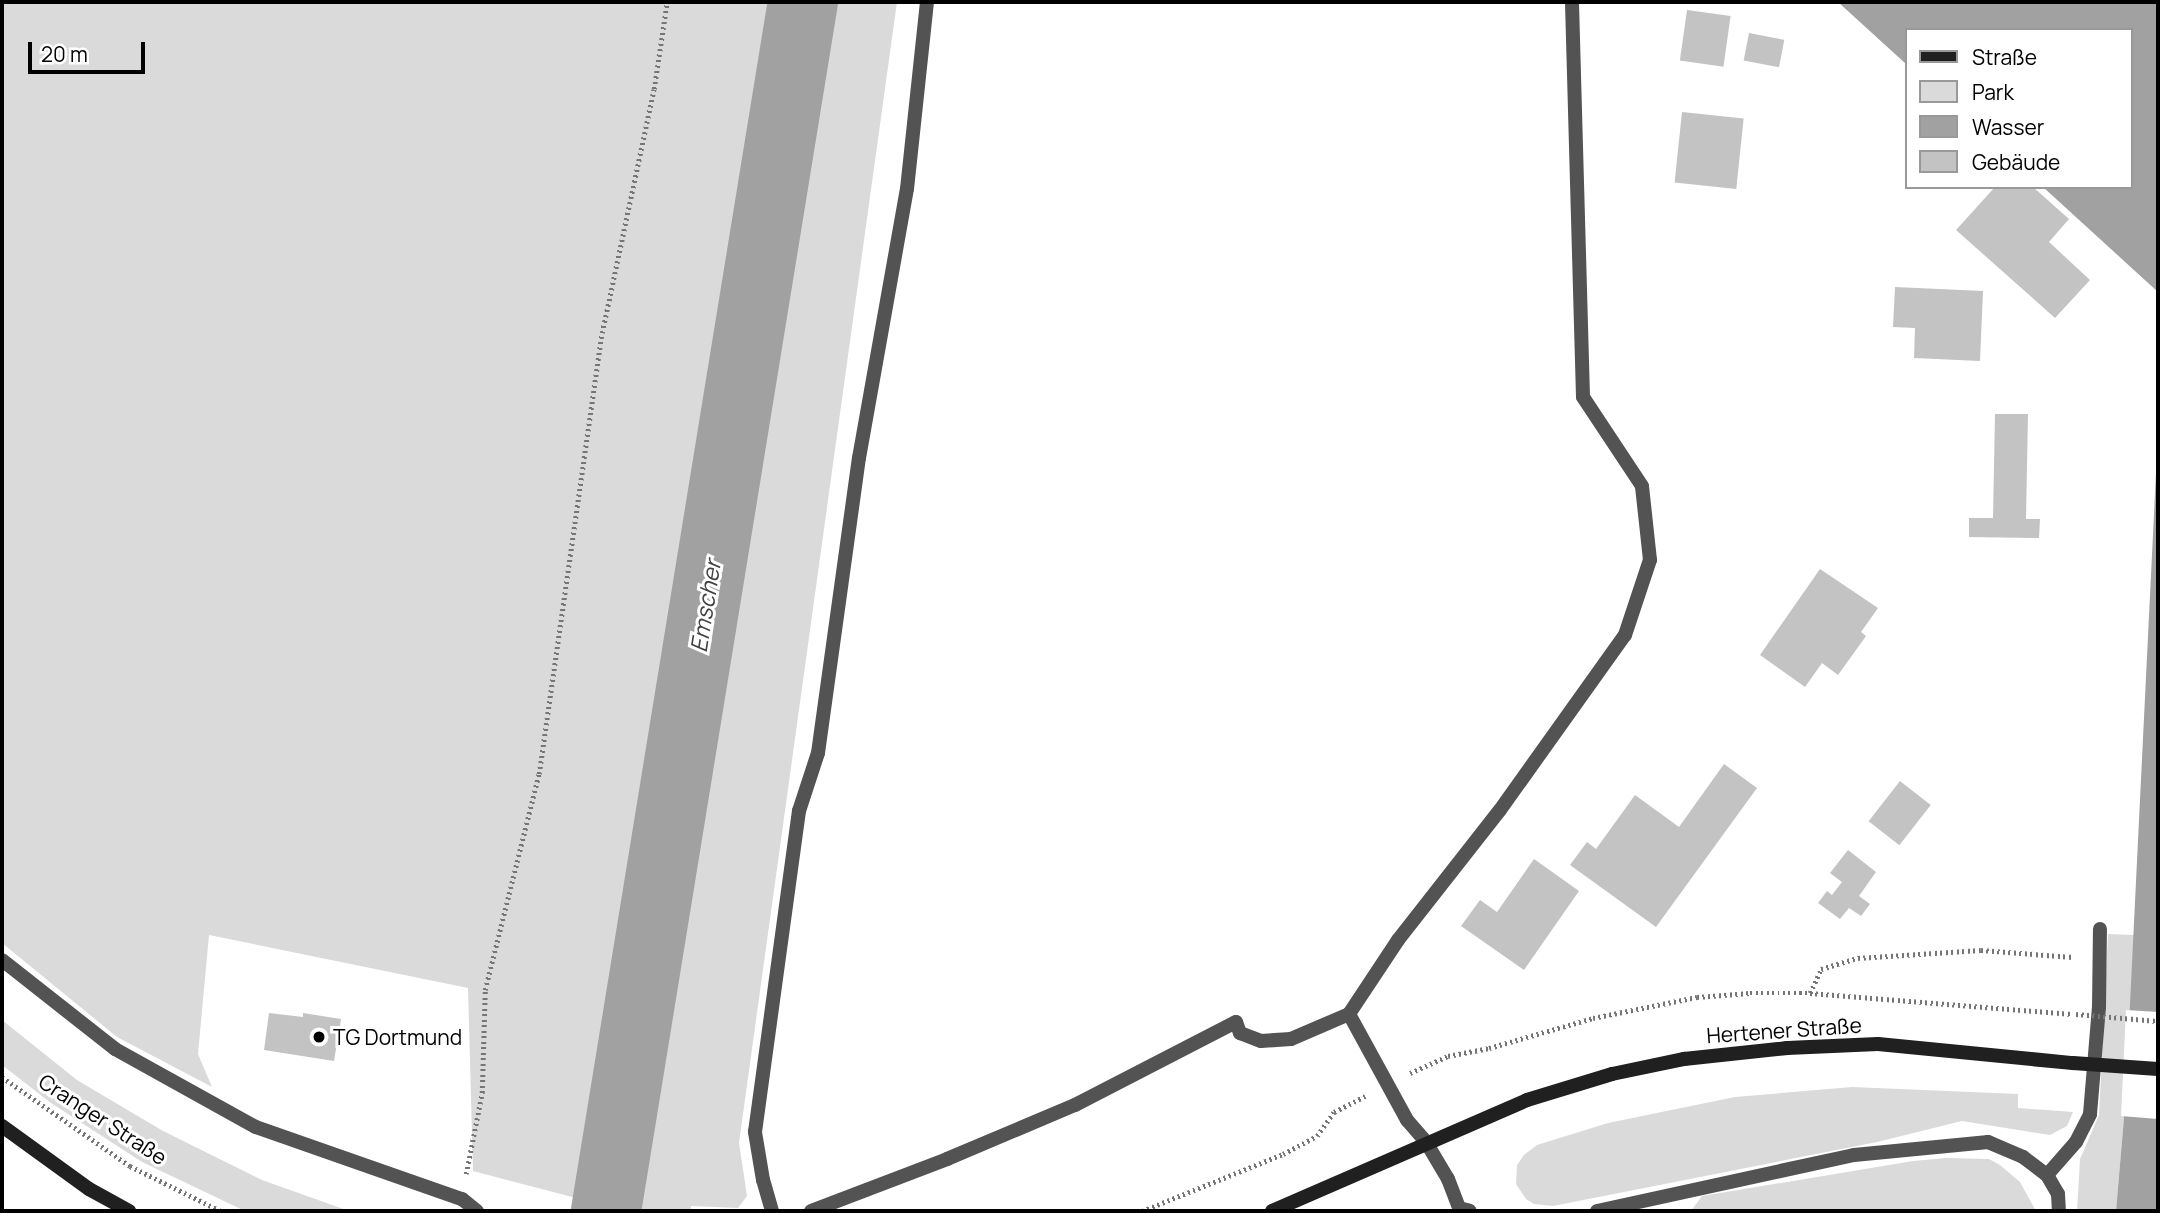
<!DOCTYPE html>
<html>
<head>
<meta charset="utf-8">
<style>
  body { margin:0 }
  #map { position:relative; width:2160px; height:1213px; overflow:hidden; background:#fff; font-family:Manrope,sans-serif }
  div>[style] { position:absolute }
  .green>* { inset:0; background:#dadada }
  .water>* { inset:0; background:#a1a1a1 }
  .pier>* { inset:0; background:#fff }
  .river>* { height:70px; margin:-35px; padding:0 35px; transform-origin:35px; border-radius:35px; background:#a1a1a1 }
  .building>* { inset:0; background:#c3c3c3; transform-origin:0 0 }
  .path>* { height:4.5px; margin-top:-2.25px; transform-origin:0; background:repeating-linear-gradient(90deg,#757575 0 2px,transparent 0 5.5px) }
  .lane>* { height:14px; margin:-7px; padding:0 7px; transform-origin:7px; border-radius:7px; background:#535353 }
  .secondary>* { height:14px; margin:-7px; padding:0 7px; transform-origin:7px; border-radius:7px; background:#202020 }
  .path-bridge>* { height:4.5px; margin-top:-2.25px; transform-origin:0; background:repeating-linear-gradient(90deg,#757575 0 2px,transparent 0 5.5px) }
  .secondary-bridge>* { height:14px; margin:-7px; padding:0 7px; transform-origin:7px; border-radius:7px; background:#202020 }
  .dots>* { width:19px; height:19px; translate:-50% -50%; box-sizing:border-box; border:4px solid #fff; border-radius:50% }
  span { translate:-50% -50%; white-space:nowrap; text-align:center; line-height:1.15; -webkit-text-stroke:6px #fff; paint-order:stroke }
  .street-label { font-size:21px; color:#000 }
  .poi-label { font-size:21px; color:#000 }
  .left { translate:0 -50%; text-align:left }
  .water-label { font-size:23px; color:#424242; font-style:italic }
  .frame { position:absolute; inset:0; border:4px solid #000; pointer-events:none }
  .legend { position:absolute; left:1905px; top:28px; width:228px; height:161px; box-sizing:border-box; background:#fff; border:2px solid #999; margin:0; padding:9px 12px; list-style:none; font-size:21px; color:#000 }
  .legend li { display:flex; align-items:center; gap:14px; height:35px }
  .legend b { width:35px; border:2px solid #999 }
  .scale { position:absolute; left:28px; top:42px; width:117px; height:32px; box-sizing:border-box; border:4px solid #000; border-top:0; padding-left:9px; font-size:21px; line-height:24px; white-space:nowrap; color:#000; -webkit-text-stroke:5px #fff; paint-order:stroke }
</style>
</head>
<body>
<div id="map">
  <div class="green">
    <i style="clip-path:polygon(2px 2px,897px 2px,739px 1143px,747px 1196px,738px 1208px,691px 1206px,691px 1211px,626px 1211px,473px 1171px,468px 988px,209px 935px,198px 1054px,212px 1087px,117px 1037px,2px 943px)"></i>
    <i style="clip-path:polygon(2108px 934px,2134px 935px,2125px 1106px,2116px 1211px,2077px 1211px,2080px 1159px,2099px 1115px)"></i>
    <i style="clip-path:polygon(2px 1020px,77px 1080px,163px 1131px,262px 1180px,349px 1211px,245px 1211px,142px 1162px,51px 1103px,2px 1065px)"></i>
    <i style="clip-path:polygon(1852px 1087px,2018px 1094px,2018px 1108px,2073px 1112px,2067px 1126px,2050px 1135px,1962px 1121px,1877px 1142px,1553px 1206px,1534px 1204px,1526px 1199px,1516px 1184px,1517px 1165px,1524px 1155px,1537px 1145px,1608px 1123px,1735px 1097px)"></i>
    <i style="clip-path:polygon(1946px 1158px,1989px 1159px,2000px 1165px,2020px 1182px,2036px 1211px,1691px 1211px,1702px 1196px,1913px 1161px)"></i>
  </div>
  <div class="water">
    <i style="clip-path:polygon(1838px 2px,2158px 2px,2158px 292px,2043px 187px,2130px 187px,2130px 30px,1906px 30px,1906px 64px)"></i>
    <i style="clip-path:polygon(2158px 432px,2158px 1211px,2116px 1211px,2125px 1106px)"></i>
  </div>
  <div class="pier">
    <i style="clip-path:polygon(2126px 1010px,2158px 1012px,2158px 1119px,2121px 1116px)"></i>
  </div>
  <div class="river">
    <i style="left:606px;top:1211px;width:1225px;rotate:-80.75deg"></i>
  </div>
  <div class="building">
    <i style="left:1687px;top:10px;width:44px;height:51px;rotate:8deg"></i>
    <i style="left:1749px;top:33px;width:36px;height:28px;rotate:11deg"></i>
    <i style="left:1682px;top:112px;width:62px;height:71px;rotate:6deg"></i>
    <i style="clip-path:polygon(1995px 187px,2033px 187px,2069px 219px,2049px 242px,2090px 280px,2055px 318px,1956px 230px)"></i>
    <i style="clip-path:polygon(1895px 287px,1983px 291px,1980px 361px,1914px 358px,1915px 328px,1893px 327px)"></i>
    <i style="clip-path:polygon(1995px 414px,2028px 414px,2026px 519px,2040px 519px,2039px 538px,1969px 537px,1969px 518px,1993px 518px)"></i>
    <i style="clip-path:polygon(1820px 569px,1878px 608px,1861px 632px,1866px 636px,1838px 675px,1822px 663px,1805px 687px,1760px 655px)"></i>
    <i style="clip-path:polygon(1724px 764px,1757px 788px,1656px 927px,1570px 865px,1587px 842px,1596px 849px,1635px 795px,1679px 827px)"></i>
    <i style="left:1900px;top:781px;width:39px;height:51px;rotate:38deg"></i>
    <i style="clip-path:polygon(1848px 850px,1876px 872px,1859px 896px,1870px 904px,1861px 916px,1849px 908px,1840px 919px,1818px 903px,1827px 891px,1832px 895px,1842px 882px,1830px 873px)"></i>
    <i style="clip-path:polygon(1534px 859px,1579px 891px,1524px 970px,1461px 926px,1480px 900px,1497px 912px)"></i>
    <i style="clip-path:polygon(269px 1013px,303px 1017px,303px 1013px,341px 1019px,334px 1061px,264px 1050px)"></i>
  </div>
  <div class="path">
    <i style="left:1810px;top:993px;width:26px;rotate:-65deg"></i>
    <i style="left:1821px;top:969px;width:39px;rotate:-17deg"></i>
    <i style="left:1858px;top:958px;width:123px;rotate:-3.7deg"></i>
    <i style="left:1981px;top:950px;width:92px;rotate:4.4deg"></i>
    <i style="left:1410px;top:1073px;width:42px;rotate:-24.1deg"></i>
    <i style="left:1448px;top:1056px;width:42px;rotate:-11deg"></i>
    <i style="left:1489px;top:1048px;width:108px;rotate:-16.1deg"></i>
    <i style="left:1593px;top:1018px;width:106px;rotate:-11.4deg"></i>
    <i style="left:1697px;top:997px;width:53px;rotate:-4.3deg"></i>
    <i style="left:1750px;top:993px;width:60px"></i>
    <i style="left:1810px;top:993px;width:263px;rotate:4.6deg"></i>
    <i style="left:2px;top:1077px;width:156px;rotate:34.8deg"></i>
    <i style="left:130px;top:1166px;width:102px;rotate:26.3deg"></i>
    <i style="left:466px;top:1174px;width:83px;rotate:-78.8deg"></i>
    <i style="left:482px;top:1093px;width:103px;rotate:-88.3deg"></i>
    <i style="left:485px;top:990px;width:223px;rotate:-76deg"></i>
    <i style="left:539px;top:774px;width:445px;rotate:-81.9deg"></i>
    <i style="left:602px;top:333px;width:249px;rotate:-78deg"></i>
    <i style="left:654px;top:89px;width:88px;rotate:-81.5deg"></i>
    <i style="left:1142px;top:1211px;width:152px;rotate:-22deg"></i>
    <i style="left:1283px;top:1154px;width:38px;rotate:-28deg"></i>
    <i style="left:1317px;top:1136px;width:29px;rotate:-55deg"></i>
    <i style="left:1334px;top:1112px;width:35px;rotate:-27deg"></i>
  </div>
  <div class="lane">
    <i style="left:2px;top:960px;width:144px;rotate:38.2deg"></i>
    <i style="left:115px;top:1049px;width:161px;rotate:29deg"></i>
    <i style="left:256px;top:1127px;width:218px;rotate:19.3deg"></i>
    <i style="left:462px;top:1199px;width:19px;rotate:39deg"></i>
    <i style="left:1349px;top:1014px;width:121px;rotate:61.3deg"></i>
    <i style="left:1407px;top:1120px;width:29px;rotate:49deg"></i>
    <i style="left:1426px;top:1142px;width:43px;rotate:59.3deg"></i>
    <i style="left:1448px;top:1179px;width:31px;rotate:69deg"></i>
    <i style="left:1459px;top:1208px;width:11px;rotate:15deg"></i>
    <i style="left:2047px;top:1175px;width:44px;rotate:-48.7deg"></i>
    <i style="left:2076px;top:1142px;width:31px;rotate:-63deg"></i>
    <i style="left:2090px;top:1114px;width:107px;rotate:-85.2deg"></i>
    <i style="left:2099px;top:1007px;width:78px;rotate:-89.3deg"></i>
    <i style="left:772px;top:1211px;width:32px;rotate:-106deg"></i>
    <i style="left:763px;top:1180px;width:49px;rotate:-99.5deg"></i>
    <i style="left:755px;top:1132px;width:324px;rotate:-82.2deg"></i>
    <i style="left:799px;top:811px;width:61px;rotate:-71.9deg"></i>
    <i style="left:818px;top:753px;width:298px;rotate:-82.1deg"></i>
    <i style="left:859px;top:458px;width:273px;rotate:-79.9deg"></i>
    <i style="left:907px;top:189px;width:188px;rotate:-83.9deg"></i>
    <i style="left:811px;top:1211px;width:146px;rotate:-20.9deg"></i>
    <i style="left:947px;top:1159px;width:139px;rotate:-22.9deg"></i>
    <i style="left:1075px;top:1105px;width:181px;rotate:-27.3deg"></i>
    <i style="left:1236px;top:1022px;width:12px;rotate:70deg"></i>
    <i style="left:1240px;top:1033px;width:22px;rotate:21deg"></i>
    <i style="left:1261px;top:1041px;width:30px;rotate:-4deg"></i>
    <i style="left:1291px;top:1039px;width:63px;rotate:-23.3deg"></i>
    <i style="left:1349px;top:1014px;width:89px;rotate:-56.5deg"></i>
    <i style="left:1398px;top:940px;width:165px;rotate:-51.9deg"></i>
    <i style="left:1500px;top:810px;width:215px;rotate:-54.5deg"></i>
    <i style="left:1625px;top:635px;width:79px;rotate:-71.6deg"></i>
    <i style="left:1650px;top:560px;width:74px;rotate:-96.2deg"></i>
    <i style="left:1642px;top:486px;width:107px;rotate:-123.5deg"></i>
    <i style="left:1583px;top:397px;width:395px;rotate:-91.6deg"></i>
    <i style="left:1597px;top:1211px;width:263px;rotate:-12.3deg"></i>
    <i style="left:1854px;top:1155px;width:135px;rotate:-5.5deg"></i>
    <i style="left:1988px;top:1142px;width:38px;rotate:23deg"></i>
    <i style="left:2023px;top:1157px;width:30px;rotate:37deg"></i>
    <i style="left:2047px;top:1175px;width:22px;rotate:60deg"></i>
    <i style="left:2058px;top:1194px;width:17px;rotate:87deg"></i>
  </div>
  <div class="secondary">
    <i style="left:2px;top:1126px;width:107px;rotate:35.9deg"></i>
    <i style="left:89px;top:1189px;width:46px;rotate:28.8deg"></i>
    <i style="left:1272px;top:1211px;width:278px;rotate:-23.5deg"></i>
    <i style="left:1527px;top:1100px;width:89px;rotate:-17deg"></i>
    <i style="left:1612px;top:1074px;width:74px;rotate:-11.8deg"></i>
    <i style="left:1684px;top:1059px;width:104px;rotate:-6.1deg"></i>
    <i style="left:1787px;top:1048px;width:91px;rotate:-2.5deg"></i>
    <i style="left:1878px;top:1044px;width:196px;rotate:5.6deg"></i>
  </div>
  <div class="path-bridge">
    <i style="left:2076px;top:1014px;width:82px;rotate:4.9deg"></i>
  </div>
  <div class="secondary-bridge">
    <i style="left:2073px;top:1063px;width:85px;rotate:4deg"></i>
  </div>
  <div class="dots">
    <i style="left:319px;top:1037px;background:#000"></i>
  </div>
  <div class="street-label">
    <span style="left:1784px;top:1030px;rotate:-4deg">Hertener Straße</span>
    <span style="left:103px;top:1119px;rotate:33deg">Cranger Straße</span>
  </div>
  <div class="poi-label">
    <span class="left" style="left:333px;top:1037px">TG Dortmund</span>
  </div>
  <div class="water-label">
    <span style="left:705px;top:606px;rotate:-81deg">Emscher</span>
  </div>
  <div class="frame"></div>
  <ul class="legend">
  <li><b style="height:9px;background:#202020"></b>Straße</li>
  <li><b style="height:19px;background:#dadada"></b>Park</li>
  <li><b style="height:19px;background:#a1a1a1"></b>Wasser</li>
  <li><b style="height:19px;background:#c3c3c3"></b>Gebäude</li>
  </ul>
  <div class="scale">20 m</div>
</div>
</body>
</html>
